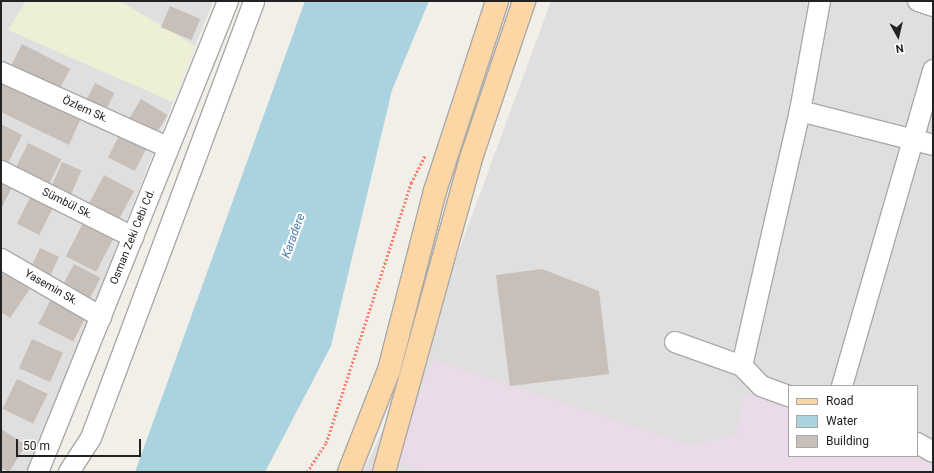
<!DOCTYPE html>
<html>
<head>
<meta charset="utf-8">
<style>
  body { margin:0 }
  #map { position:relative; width:934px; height:473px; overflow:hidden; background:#f2efe9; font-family:Roboto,sans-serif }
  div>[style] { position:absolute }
  .residential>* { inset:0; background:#e0dfdf }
  .industrial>* { inset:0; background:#ebdbe8 }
  .farmland>* { inset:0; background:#eef0d5 }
  .water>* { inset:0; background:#aad3df }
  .building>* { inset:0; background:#c7bfb8; transform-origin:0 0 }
  .path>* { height:2.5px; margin-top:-1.25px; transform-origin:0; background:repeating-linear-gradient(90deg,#fa8072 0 2px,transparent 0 4px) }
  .roads { filter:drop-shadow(1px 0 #a9a9a9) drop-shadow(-1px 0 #a9a9a9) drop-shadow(0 1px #a9a9a9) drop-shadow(0 -1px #a9a9a9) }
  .minor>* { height:20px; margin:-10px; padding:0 10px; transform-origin:10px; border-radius:10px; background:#fff }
  .major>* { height:22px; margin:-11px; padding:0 11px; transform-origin:11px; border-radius:11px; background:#fcd6a4 }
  span { translate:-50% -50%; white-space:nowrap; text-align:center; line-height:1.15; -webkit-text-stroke:4px #fff; paint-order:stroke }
  .street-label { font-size:11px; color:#222 }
  .water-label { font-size:12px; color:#4a7aab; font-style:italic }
  .frame { position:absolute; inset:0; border:2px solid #222; pointer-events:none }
  .legend { position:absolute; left:788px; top:385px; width:130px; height:72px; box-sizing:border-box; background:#fff; border:1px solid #a7a7a7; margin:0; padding:5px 7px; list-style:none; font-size:12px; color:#222 }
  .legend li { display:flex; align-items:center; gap:8px; height:20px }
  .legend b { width:20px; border:1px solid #a7a7a7 }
  .north { position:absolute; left:878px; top:16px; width:40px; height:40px; -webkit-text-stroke:3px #fff; paint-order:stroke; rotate:172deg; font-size:11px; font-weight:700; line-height:16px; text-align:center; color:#222 }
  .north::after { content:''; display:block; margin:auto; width:14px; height:18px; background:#222; clip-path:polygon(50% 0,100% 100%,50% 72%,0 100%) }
  .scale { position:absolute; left:16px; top:439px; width:125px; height:18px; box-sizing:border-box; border:2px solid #222; border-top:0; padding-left:5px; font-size:12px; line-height:14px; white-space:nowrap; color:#222; -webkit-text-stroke:3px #fff; paint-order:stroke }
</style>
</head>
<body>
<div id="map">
  <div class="residential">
    <i style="clip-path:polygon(1px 1px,213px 1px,28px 472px,1px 472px)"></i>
    <i style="clip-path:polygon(evenodd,551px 1px,933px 1px,933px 472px,363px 472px,429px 332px,551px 1px,789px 386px,917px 386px,917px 456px,789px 456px,789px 386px)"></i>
  </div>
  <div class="industrial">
    <i style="clip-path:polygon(432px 360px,690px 445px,736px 435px,744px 394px,789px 408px,789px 456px,912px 456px,933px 465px,931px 472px,425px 472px,396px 462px)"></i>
  </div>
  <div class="farmland">
    <i style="clip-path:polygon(26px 1px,120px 1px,195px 46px,173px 102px,8px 30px)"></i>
  </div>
  <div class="water">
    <i style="clip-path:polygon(305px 1px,429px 1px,392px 90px,331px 346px,265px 472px,135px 472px)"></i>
  </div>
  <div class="building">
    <i style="left:170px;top:6px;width:33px;height:23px;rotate:23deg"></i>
    <i style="left:22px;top:44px;width:54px;height:26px;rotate:27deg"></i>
    <i style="clip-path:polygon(1px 79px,81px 118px,69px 145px,1px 112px)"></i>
    <i style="left:95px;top:83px;width:22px;height:20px;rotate:27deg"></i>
    <i style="left:141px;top:99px;width:31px;height:26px;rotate:31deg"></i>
    <i style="clip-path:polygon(1px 124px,22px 135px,6px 167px,1px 165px)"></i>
    <i style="left:123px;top:128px;width:30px;height:33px;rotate:27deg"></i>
    <i style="left:28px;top:143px;width:37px;height:31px;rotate:26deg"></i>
    <i style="left:62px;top:162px;width:21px;height:31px;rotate:23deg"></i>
    <i style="left:104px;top:175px;width:34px;height:35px;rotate:28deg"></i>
    <i style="clip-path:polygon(1px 176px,14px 183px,1px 209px)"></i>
    <i style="left:31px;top:196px;width:25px;height:31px;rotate:27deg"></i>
    <i style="left:85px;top:219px;width:34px;height:42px;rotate:27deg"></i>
    <i style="left:40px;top:248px;width:21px;height:31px;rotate:25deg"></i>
    <i style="left:74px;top:264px;width:30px;height:27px;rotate:28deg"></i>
    <i style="clip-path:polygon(6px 269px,32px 286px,10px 318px,1px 312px,1px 277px)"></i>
    <i style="clip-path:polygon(542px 269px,599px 291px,609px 374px,510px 386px,496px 275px)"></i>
    <i style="left:52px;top:297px;width:39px;height:30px;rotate:27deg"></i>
    <i style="left:32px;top:339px;width:34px;height:32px;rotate:24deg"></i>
    <i style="left:17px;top:379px;width:34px;height:33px;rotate:26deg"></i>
    <i style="clip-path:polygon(1px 429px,26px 445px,9px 472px,1px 468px)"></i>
  </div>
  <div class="path">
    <i style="left:307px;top:472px;width:35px;rotate:-57deg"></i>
    <i style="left:326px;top:443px;width:274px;rotate:-71.9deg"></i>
    <i style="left:411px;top:183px;width:31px;rotate:-63deg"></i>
  </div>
  <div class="roads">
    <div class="minor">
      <i style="left:918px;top:1px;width:16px;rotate:18deg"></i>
      <i style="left:1px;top:72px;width:184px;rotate:24.3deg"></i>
      <i style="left:800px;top:111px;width:137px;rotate:14.3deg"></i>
      <i style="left:1px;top:171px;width:148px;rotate:26.6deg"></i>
      <i style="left:1px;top:259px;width:116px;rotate:30.1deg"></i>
      <i style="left:675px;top:342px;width:71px;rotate:19.7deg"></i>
      <i style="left:742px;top:366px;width:28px;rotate:46deg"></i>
      <i style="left:761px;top:386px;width:30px;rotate:20deg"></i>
      <i style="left:742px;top:366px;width:262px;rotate:-77.2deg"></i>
      <i style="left:800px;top:111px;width:112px;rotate:-79.7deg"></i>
      <i style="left:842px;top:386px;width:329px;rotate:-73.9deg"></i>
      <i style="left:917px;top:443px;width:18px;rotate:29deg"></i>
      <i style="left:38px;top:472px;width:508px;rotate:-68.03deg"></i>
      <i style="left:69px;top:472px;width:40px;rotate:-57.1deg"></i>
      <i style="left:91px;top:438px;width:466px;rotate:-69.5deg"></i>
    </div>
    <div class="major">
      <i style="left:349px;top:472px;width:110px;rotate:-68.6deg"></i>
      <i style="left:389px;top:370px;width:185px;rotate:-75.6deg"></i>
      <i style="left:435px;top:191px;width:200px;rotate:-71.9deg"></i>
      <i style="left:384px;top:472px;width:326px;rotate:-74.5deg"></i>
      <i style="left:471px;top:158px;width:166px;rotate:-71.3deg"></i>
    </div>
  </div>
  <div class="street-label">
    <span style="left:85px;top:110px;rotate:24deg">Özlem Sk.</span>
    <span style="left:67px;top:204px;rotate:27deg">Sümbül Sk.</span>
    <span style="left:133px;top:237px;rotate:-68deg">Osman Zeki Cebi Cd.</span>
    <span style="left:51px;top:288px;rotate:30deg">Yasemin Sk.</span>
  </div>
  <div class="water-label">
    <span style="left:294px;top:236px;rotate:-70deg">Karadere</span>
  </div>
  <div class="frame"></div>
  <ul class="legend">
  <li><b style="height:5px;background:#fcd6a4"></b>Road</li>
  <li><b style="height:11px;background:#aad3df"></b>Water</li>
  <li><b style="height:11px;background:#c7bfb8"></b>Building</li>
  </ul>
  <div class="north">N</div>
  <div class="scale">50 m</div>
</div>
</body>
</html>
